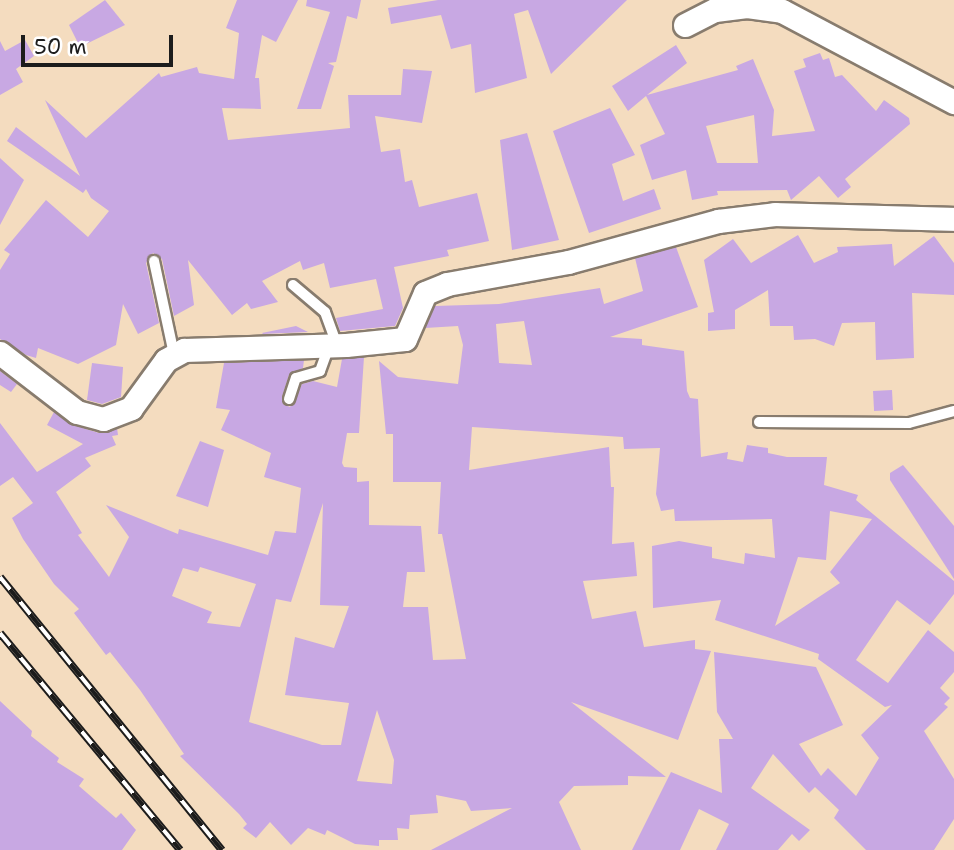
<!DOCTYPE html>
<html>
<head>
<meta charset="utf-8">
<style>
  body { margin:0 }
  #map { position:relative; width:954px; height:850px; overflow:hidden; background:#f4dcbf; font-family:"Shantell Sans",sans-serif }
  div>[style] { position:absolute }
  .building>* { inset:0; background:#c8a8e3; transform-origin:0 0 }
  .roads { filter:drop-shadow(2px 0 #887c6e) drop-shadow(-2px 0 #887c6e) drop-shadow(0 2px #887c6e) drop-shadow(0 -2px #887c6e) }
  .lane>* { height:10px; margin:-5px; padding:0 5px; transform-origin:5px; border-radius:5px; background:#fff }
  .street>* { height:23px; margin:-11.5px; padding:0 11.5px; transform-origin:11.5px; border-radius:11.5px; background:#fff }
  .rail>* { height:8px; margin-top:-4px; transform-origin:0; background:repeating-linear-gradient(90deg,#fff 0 16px,#1c1c1c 0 32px); box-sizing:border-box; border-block:2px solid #1c1c1c }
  span { translate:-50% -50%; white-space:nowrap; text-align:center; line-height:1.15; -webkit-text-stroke:7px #fff; paint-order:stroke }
  .scale { position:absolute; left:21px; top:35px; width:152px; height:32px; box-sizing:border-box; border:4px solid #1c1c1c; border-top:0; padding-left:9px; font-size:21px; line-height:24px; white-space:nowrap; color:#1c1c1c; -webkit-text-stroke:5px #fff; paint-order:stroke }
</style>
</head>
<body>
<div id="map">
  <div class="building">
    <i style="clip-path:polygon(105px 0,125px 25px,80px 47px,69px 25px)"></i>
    <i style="clip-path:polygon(237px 0,298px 0,276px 42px,262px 35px,255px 78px,259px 78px,261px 109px,222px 108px,228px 140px,350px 128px,348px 95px,401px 95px,403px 69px,432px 71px,422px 123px,375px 116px,381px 152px,400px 149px,405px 182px,412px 180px,419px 207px,477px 193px,489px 241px,447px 250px,449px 256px,394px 267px,403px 308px,395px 326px,340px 331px,336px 318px,383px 309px,376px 279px,330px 288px,324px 263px,303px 270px,300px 261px,262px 281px,278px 302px,251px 309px,247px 303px,232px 315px,188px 260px,194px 305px,174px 316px,162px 259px,153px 253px,146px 263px,159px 323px,138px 334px,123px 304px,116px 345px,78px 364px,38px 348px,36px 358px,26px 355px,0 339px,0 270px,10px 254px,4px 250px,46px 200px,88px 237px,109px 211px,91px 198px,86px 189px,83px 193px,7px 141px,16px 127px,80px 176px,45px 100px,86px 138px,159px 73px,161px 77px,197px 67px,199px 73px,234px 79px,239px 33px,226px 28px)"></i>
    <i style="clip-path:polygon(307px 0,361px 0,357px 19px,347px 16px,336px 62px,328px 63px,334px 66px,321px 109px,297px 109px,330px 12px,306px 6px)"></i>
    <i style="clip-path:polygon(438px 0,627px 0,551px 74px,528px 10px,514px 14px,527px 78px,475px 93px,471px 44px,451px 49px,441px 15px,391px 24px,388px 8px)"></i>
    <i style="clip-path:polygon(25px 40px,34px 56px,16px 69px,23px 82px,0 95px,0 41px,5px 51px)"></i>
    <i style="clip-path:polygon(evenodd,676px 45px,687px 63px,647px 95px,738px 70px,736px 66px,753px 59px,774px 110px,772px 136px,815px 131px,794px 71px,806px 67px,803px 59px,820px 53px,823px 60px,829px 58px,835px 77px,842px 75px,876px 111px,884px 100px,909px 118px,910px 124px,845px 179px,851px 187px,838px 198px,819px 176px,791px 200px,787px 190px,717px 191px,718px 195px,692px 200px,686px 170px,652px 180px,640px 145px,665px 134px,646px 96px,628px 111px,612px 86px,676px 45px,754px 115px,758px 163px,717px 163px,706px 126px,754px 115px)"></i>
    <i style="clip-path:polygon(610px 108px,635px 155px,612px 164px,623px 201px,654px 189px,661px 209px,589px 233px,553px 131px)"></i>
    <i style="clip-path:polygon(527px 133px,559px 240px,512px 250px,500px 140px)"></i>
    <i style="clip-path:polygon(0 158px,24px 180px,0 225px)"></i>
    <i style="clip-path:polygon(798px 235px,814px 263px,838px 252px,837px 247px,892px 244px,894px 266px,934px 236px,954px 263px,954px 295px,912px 293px,914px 358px,876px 360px,875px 322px,842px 323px,834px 346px,815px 339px,794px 340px,793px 326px,770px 326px,768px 290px,735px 310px,735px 329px,708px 331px,708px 313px,714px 312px,704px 260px,733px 239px,751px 263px)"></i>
    <i style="clip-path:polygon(evenodd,676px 247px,698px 307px,610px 337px,642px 339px,642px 345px,684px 351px,687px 391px,690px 398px,698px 399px,701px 457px,728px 452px,727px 459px,743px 462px,747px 445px,768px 448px,768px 453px,787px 457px,827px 457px,824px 485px,858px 495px,856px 500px,954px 581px,954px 594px,930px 625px,897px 600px,856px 660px,888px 683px,928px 630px,954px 652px,954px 672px,940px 688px,950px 698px,944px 704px,948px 707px,924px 731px,954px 779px,954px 819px,934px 850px,866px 850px,834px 818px,839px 810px,815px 787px,809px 793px,773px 754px,751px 788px,810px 830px,799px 841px,792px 834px,778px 850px,716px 850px,729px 824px,699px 809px,680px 850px,632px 850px,671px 772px,722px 793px,719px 739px,733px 739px,717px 712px,714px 652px,816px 667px,843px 725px,799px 744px,821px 776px,828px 768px,856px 796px,879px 758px,861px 735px,892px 705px,885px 707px,818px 659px,819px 654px,715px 620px,721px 600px,653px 608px,652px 546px,679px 541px,712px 547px,712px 558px,744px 564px,745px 553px,775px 558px,772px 519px,675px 521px,674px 509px,661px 511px,656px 494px,660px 448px,624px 449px,623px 437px,472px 427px,469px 470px,609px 447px,611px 487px,614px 487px,612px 544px,634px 542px,637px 576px,583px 581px,592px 619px,636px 611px,644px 647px,695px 640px,695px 649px,711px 651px,678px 740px,571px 702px,666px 777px,628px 776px,628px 785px,574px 786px,559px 802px,581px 850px,431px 850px,512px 808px,471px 811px,466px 801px,436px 795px,438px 813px,410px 815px,409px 829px,397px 828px,398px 840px,379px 840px,379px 846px,355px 844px,327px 830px,325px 835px,308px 828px,291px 845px,270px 822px,256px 838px,243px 828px,247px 824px,239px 814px,180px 756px,184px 754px,140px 690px,110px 652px,106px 655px,74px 613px,79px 609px,54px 584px,23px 539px,12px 518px,33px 503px,13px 477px,0 486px,0 423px,37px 472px,83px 444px,47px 425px,54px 412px,73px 425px,99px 433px,117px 428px,118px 435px,112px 436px,116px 445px,85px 458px,91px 466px,56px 492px,82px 533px,78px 535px,109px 577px,129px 537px,106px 505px,178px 534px,179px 529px,268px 555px,275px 531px,296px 533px,301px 488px,264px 477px,271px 453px,221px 430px,230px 410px,216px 408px,224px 363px,304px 360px,303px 368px,289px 375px,282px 397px,283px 404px,290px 407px,302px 384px,313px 381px,337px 387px,342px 359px,364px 357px,359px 433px,347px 433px,342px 463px,344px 467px,357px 468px,357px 482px,369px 481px,369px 525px,421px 526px,425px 572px,407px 572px,403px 607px,428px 607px,433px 660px,466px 659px,442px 534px,438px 534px,441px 482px,393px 482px,393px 434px,386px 434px,379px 361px,398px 377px,458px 384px,463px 345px,458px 326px,425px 328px,435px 306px,499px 304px,600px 288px,604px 304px,643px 291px,635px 258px,676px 247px,524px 321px,532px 365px,499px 363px,496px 324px,524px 321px,676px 247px,323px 503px,320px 605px,349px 606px,334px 648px,295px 637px,285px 695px,349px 703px,341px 745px,322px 745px,249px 722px,276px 599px,291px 602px,323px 503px,676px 247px,830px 511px,872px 519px,830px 572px,840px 583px,775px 626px,798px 557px,826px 560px,830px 511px,676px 247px,200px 567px,256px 584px,240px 627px,207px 623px,212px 612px,172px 596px,183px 568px,198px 572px,200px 567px,676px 247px,377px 710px,394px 760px,392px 784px,357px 781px,377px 710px)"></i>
    <i style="clip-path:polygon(296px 326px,308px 332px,263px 334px,262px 333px)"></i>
    <i style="clip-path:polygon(92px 363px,123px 367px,121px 397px,102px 404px,87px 400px)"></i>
    <i style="clip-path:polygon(0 371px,17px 384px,11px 392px,0 385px)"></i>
    <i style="left:892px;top:390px;width:20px;height:19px;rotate:87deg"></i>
    <i style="clip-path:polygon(200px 441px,224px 450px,208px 507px,176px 496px)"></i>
    <i style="clip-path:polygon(903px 465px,954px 526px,954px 579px,890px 480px,890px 473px)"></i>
    <i style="clip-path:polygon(0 701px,32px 731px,31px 736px,59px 758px,57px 762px,84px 779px,79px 786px,116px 818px,121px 813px,136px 830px,122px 850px,0 850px)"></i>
  </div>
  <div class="roads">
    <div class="lane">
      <i style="left:154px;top:261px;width:95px;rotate:77.9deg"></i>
      <i style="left:293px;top:285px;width:42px;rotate:40.2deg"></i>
      <i style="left:325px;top:312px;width:35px;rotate:70deg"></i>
      <i style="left:289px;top:399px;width:22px;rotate:-72deg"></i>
      <i style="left:296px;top:378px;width:25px;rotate:-16deg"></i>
      <i style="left:320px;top:371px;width:27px;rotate:-70deg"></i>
      <i style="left:759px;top:422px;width:150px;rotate:0.4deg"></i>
      <i style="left:909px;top:423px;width:47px;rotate:-14.9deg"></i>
    </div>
    <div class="street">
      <i style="left:685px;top:25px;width:34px;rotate:-27deg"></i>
      <i style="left:715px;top:10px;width:32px;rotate:-7deg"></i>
      <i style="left:747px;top:6px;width:35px;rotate:8deg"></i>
      <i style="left:782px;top:11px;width:195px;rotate:27.9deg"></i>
      <i style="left:0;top:353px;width:97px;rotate:37.5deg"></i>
      <i style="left:77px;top:412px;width:27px;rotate:15deg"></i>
      <i style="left:103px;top:419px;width:30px;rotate:-21deg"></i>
      <i style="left:131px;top:408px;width:59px;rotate:-53.9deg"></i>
      <i style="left:166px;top:360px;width:21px;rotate:-29deg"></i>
      <i style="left:184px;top:350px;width:162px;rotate:-1.8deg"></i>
      <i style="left:346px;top:345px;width:59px;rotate:-5.8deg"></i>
      <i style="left:405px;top:339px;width:50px;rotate:-66.5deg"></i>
      <i style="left:425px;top:293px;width:24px;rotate:-22deg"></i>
      <i style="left:447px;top:284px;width:123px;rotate:-10.3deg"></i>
      <i style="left:568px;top:262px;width:156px;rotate:-15.3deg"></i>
      <i style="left:718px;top:221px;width:57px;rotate:-7deg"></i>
      <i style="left:775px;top:214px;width:179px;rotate:1.6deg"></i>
    </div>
  </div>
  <div class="rail">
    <i style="left:0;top:577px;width:352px;rotate:50.9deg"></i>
    <i style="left:0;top:633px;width:282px;rotate:50.3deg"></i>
  </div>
  <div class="scale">50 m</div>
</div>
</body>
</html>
